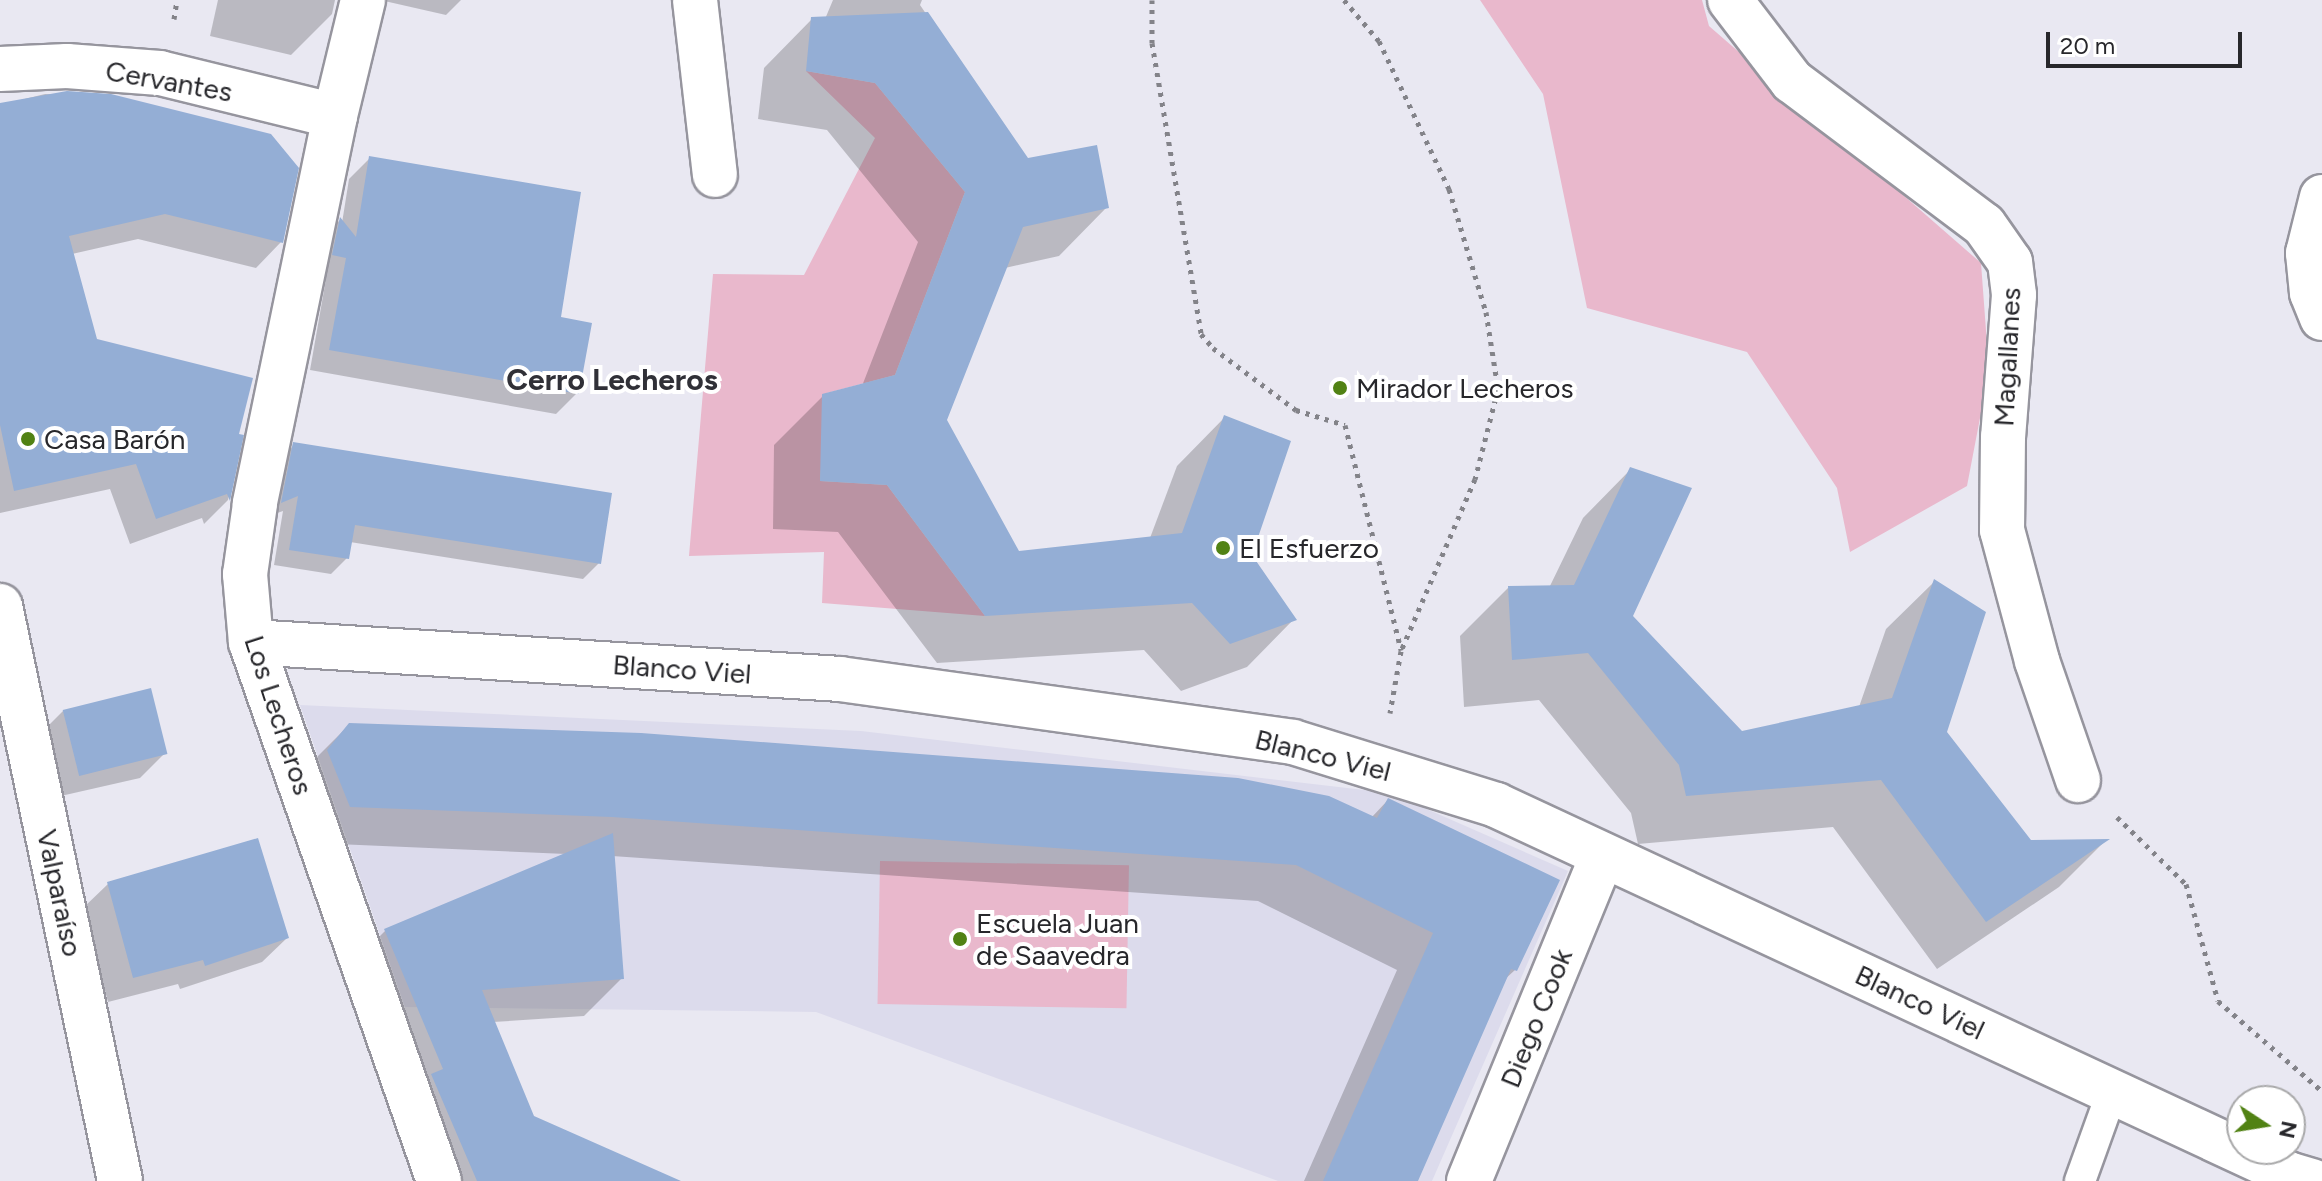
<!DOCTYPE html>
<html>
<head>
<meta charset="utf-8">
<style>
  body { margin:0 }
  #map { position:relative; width:2322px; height:1181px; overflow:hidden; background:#e9e8f2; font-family:Figtree,sans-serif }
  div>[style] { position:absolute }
  .built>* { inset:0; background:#dcdbec }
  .green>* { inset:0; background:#e9b8cc; transform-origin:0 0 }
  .shadow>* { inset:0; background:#0003 }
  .building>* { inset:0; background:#94aed5; transform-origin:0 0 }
  .path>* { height:5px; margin-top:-2.5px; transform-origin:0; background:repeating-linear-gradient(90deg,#838389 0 4px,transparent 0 10px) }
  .roads { filter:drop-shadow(2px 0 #96959e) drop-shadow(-2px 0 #96959e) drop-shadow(0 2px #96959e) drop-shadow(0 -2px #96959e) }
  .lane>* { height:30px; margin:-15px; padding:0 15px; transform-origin:15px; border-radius:15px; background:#fff }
  .street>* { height:44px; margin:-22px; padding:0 22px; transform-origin:22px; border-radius:22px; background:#fff }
  .dots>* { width:22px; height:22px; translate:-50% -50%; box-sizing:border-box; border:4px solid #fff; border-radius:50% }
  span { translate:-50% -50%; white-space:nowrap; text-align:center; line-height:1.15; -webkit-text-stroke:8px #fff; paint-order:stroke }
  .street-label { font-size:28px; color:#27272b }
  .poi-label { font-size:28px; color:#27272b }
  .left { translate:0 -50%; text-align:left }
  .neighbourhood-label { font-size:30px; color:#303037; font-weight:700 }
  .north { position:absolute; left:2226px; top:1085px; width:80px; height:80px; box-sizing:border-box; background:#fff; border:2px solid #a9a9aa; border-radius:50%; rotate:102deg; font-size:22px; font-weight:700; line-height:32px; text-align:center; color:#27272b }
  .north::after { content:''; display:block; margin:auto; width:28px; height:36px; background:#518214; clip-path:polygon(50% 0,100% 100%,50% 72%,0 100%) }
  .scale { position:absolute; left:2046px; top:32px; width:196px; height:36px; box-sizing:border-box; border:4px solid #27272b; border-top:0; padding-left:10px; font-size:24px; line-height:28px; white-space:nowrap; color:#27272b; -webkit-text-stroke:6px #fff; paint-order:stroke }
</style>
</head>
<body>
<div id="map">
  <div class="built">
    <i style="clip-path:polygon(300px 705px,861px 731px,1390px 793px,1568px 871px,1432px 1181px,1278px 1181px,816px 1012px,405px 1007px)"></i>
  </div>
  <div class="green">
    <i style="clip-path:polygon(1480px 0,1702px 0,1709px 26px,1981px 263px,1989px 371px,1967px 486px,1850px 552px,1837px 488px,1747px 352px,1587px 308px,1543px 94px)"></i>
    <i style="clip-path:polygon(806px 71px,875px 83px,965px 192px,895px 375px,827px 393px,820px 481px,887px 485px,985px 616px,822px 603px,824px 552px,689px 556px,713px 274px,804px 275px,875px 138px)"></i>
    <i style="left:880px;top:861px;width:249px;height:143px;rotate:1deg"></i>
  </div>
  <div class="shadow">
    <i style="clip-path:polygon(218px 0,335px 0,332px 14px,291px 55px,210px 36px)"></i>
    <i style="clip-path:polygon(380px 0,461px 0,446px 15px)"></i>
    <i style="clip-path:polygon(833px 0,922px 0,920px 5px,1027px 160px,1107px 207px,1059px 256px,1005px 268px,945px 421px,1018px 553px,1150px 538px,1177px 466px,1225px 417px,1250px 555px,1294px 619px,1247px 667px,1181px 691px,1144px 650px,937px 663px,838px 532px,773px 529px,774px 445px,823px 396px,862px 386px,918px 242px,827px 130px,758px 119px,764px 68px,812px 19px,825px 19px)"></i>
    <i style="clip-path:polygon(45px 94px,111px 96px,281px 242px,256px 268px,138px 239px,72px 254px,95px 341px,241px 437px,228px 500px,204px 524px,202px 518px,130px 544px,110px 489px,0 513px,0 105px)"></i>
    <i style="clip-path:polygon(370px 158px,577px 393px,556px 414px,310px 370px,326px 279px,312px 276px,319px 240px,340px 220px,342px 223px,349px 179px)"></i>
    <i style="clip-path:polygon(294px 445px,599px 563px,583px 579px,350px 542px,347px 558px,331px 574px,274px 565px,283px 511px,266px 517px,278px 461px)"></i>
    <i style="clip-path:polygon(1631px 469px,1631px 616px,1742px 733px,1859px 707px,1886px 629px,1934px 582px,1944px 732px,2030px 842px,2105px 841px,2059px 887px,1937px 969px,1833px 827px,1638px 844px,1631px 813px,1539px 700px,1464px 707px,1460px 636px,1508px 588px,1549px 588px,1583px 518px)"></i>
    <i style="clip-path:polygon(63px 711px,165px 753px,140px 778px,52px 798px,38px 736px)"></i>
    <i style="clip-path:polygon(349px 725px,1371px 818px,1388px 800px,1515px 970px,1504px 980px,1416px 1181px,1304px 1181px,1397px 970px,1258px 901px,612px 856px,621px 979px,584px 1016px,493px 1022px,532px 1117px,676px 1181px,424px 1181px,349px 967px,386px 930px,566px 854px,313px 843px,312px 762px)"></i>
    <i style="clip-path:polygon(108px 884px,287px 938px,262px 962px,180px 989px,178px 984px,108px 1002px,83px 908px)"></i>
  </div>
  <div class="building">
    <i style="clip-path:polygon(928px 12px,1028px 158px,1097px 145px,1109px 208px,1023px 227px,947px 420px,1019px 551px,1182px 533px,1224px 415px,1291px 441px,1252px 555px,1297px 620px,1230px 644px,1192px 603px,985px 616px,887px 485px,820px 481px,822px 394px,895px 375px,965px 192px,875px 83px,806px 71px,811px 17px)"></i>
    <i style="clip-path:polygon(67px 91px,111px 94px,271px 134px,299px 168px,283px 243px,165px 214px,69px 236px,97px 339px,253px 378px,239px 434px,244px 435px,230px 501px,227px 494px,156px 519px,136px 464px,14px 491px,0 425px,0 103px)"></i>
    <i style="clip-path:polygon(369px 156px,581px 192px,561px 317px,592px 323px,579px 394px,329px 350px,346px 258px,332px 255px,340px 217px,356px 237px)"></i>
    <i style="clip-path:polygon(293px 442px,612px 493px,601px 564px,355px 525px,349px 559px,289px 550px,298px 496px,281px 503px)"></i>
    <i style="clip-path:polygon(1630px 467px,1692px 488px,1633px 616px,1742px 731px,1892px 698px,1934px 579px,1986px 612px,1947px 732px,2031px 840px,2110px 839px,1986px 922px,1881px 780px,1686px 796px,1679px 765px,1588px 653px,1512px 660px,1508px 586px,1574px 585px)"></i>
    <i style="left:151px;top:688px;width:68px;height:91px;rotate:76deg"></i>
    <i style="clip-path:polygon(349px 723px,641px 733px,1238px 778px,1329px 796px,1377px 818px,1388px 798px,1560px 880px,1517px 971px,1511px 969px,1418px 1181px,1323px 1181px,1433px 933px,1296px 865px,612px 817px,350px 807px,327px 750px)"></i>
    <i style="clip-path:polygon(613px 833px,624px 979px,482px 990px,534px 1116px,681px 1181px,477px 1181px,431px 1074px,443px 1069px,384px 929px)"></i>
    <i style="clip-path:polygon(258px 838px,289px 938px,205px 966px,203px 960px,133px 978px,107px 882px)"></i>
  </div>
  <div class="path">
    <i style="left:1152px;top:0;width:43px;rotate:90deg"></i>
    <i style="left:1152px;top:43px;width:295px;rotate:80.4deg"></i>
    <i style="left:1201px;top:334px;width:18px;rotate:49deg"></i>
    <i style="left:1213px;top:348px;width:104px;rotate:36.8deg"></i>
    <i style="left:1296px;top:410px;width:51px;rotate:17deg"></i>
    <i style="left:1345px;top:425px;width:232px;rotate:76deg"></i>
    <i style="left:1344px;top:0;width:54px;rotate:49.5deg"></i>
    <i style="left:1379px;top:41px;width:164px;rotate:64.7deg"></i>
    <i style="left:1449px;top:189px;width:128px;rotate:73.3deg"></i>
    <i style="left:1486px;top:312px;width:78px;rotate:81.1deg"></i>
    <i style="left:1498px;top:389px;width:93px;rotate:104.3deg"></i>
    <i style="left:1475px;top:479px;width:187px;rotate:113.3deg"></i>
    <i style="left:1401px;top:651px;width:63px;rotate:100.1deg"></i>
    <i style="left:174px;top:19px;width:19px;rotate:-81deg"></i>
    <i style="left:2117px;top:817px;width:96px;rotate:44.2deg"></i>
    <i style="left:2186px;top:884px;width:121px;rotate:74.7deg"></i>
    <i style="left:2218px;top:1001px;width:138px;rotate:40.9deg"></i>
  </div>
  <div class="roads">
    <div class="lane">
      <i style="left:2080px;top:1181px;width:95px;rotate:-70.2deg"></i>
    </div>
    <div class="street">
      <i style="left:363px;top:0;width:119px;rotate:103.6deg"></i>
      <i style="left:335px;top:116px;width:396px;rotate:101.7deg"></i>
      <i style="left:255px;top:504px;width:71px;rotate:98.1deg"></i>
      <i style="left:245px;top:574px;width:68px;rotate:85deg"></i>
      <i style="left:251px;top:642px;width:571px;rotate:70.77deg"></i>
      <i style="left:695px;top:0;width:176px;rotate:83.5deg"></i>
      <i style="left:1730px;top:0;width:102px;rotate:52.6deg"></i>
      <i style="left:1792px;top:81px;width:240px;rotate:36.9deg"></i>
      <i style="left:1984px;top:225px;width:45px;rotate:54.9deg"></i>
      <i style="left:2010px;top:262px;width:33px;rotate:83deg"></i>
      <i style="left:2014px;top:295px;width:142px;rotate:94.4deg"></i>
      <i style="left:2003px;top:437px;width:93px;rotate:90.6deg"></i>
      <i style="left:2002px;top:530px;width:136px;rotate:75deg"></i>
      <i style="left:2037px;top:661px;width:126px;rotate:71deg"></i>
      <i style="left:0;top:69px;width:67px;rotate:-2.6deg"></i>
      <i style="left:67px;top:66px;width:93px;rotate:4.3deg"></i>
      <i style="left:160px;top:73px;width:180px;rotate:13.8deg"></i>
      <i style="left:2322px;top:197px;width:58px;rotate:104deg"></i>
      <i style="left:2308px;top:253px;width:40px;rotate:84.3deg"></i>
      <i style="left:2312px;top:293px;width:27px;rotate:68deg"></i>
      <i style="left:0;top:606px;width:587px;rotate:78.21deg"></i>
      <i style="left:251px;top:642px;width:590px;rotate:3.59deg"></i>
      <i style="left:840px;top:679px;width:457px;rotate:7.9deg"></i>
      <i style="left:1293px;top:742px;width:213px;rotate:17.2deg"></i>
      <i style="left:1496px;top:805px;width:877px;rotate:24.96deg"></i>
      <i style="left:2291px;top:1175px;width:22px;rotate:16deg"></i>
      <i style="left:1469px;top:1181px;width:352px;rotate:-67.7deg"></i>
    </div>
  </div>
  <div class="dots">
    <i style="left:1340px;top:388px;background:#518214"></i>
    <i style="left:28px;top:439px;background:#518214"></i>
    <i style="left:1223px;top:548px;background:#518214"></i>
    <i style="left:960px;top:939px;background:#518214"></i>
  </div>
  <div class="street-label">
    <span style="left:169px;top:81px;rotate:10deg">Cervantes</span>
    <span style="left:2007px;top:357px;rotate:-87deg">Magallanes</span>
    <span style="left:682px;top:669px;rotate:4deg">Blanco Viel</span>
    <span style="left:279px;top:715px;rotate:72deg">Los Lecheros</span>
    <span style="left:1323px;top:755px;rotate:14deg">Blanco Viel</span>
    <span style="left:60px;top:893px;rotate:78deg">Valparaíso</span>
    <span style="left:1920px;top:1002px;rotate:25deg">Blanco Viel</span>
    <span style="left:1536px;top:1018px;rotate:-68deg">Diego Cook</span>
  </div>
  <div class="poi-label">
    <span class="left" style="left:1356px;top:388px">Mirador Lecheros</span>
    <span class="left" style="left:44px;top:439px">Casa Barón</span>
    <span class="left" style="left:1239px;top:548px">El Esfuerzo</span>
    <span class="left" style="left:976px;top:939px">Escuela Juan<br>de Saavedra</span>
  </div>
  <div class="neighbourhood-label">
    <span style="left:612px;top:380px">Cerro Lecheros</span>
  </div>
  <div class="north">N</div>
  <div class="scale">20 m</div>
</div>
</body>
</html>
